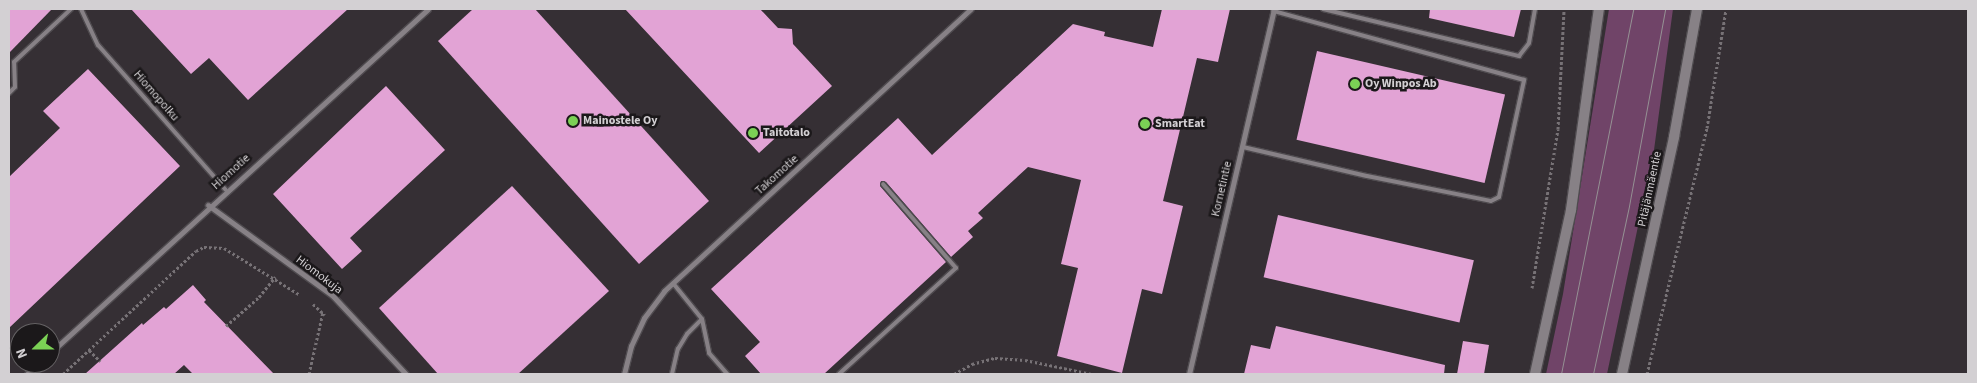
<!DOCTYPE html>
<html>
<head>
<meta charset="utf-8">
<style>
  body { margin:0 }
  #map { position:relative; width:1977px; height:383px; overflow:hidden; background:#352f34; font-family:"Source Sans 3",sans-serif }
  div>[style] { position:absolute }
  .green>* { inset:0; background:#704468 }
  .building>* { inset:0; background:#e2a3d5; transform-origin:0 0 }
  .path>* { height:3px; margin-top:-1.5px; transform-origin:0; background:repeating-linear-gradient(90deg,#777276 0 2.5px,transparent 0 5px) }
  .roads { filter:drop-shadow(1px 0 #4f4b4f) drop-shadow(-1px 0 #4f4b4f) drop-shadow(0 1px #4f4b4f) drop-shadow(0 -1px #4f4b4f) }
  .service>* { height:4px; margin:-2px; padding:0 2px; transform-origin:2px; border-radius:2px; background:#878186 }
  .minor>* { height:5px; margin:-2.5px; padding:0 2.5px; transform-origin:2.5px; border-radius:2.5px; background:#878186 }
  .secondary>* { height:10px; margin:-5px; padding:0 5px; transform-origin:5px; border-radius:5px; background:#878186 }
  .tram>* { height:1px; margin:-0.5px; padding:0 0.5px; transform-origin:0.5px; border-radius:0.5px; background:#959194 }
  .dots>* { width:14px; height:14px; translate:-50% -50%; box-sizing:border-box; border:2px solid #1b181a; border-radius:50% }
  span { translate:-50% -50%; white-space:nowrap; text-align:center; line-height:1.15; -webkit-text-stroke:5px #1b181a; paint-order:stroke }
  .poi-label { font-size:12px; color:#d3d0d3; font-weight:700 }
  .left { translate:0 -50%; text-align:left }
  .street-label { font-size:12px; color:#d3d0d3 }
  .frame { position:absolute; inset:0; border:10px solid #d3d0d3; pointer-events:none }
  .north { position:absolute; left:10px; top:323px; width:50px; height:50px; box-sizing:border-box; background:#1b181a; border:1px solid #656264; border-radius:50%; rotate:248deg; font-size:14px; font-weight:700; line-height:20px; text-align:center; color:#d3d0d3 }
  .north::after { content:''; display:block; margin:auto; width:18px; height:22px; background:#7bd155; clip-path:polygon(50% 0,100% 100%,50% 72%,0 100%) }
</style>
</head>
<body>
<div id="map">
  <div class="green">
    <i style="clip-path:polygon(1609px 9px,1673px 9px,1654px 150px,1607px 374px,1546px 374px,1563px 294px)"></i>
  </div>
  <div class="building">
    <i style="clip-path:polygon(9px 9px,52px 9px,9px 53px)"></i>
    <i style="clip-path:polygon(131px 9px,348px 9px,248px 100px,209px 58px,191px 74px)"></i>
    <i style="clip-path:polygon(473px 9px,535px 9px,709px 201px,639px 264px,438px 41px)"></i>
    <i style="clip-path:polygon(625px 9px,760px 9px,778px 28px,792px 29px,793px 44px,832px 86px,759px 153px)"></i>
    <i style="clip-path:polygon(1162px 9px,1230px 9px,1218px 62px,1197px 58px,1163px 201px,1183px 206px,1162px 294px,1142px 289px,1122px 373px,1057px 356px,1078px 268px,1061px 264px,1081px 180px,1028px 167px,978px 213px,983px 218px,968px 231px,973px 237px,951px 257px,886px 182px,881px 181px,880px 186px,946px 262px,824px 374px,761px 374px,745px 356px,760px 342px,711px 289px,898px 118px,932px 155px,1073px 24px,1105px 32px,1104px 36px,1153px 47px)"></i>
    <i style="clip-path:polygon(1430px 9px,1521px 9px,1514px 37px,1429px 18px)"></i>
    <i style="left:1317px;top:51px;width:193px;height:91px;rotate:13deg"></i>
    <i style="clip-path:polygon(88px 69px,180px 166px,9px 328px,9px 177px,60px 128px,43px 111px)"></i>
    <i style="clip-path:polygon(386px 86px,445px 150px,350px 238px,362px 251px,342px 269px,273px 194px)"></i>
    <i style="clip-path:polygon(512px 186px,609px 291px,518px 374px,438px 374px,379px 308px)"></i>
    <i style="left:1278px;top:215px;width:201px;height:64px;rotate:13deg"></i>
    <i style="clip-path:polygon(193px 285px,206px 300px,204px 302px,274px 374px,193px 374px,184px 365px,174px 374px,85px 374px,142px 323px,143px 325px,164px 307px,166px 309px)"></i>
    <i style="clip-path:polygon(1276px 326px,1445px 365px,1444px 374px,1244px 374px,1251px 345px,1270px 349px)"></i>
    <i style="clip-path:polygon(1463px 341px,1489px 345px,1484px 374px,1457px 374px)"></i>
  </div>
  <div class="path">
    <i style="left:1532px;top:288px;width:161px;rotate:-80.7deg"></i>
    <i style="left:1558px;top:129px;width:120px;rotate:-87.1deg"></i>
    <i style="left:313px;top:304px;width:16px;rotate:43deg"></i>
    <i style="left:226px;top:326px;width:44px;rotate:-41.3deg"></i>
    <i style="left:259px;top:297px;width:26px;rotate:-51deg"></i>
    <i style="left:89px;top:350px;width:16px;rotate:45deg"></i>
    <i style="left:63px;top:374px;width:181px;rotate:-42.8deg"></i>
    <i style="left:196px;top:251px;width:9px;rotate:-27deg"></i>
    <i style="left:204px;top:247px;width:20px;rotate:3deg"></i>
    <i style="left:224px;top:248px;width:89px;rotate:31.7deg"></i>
    <i style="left:309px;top:374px;width:64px;rotate:-77.3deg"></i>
    <i style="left:954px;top:374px;width:21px;rotate:-29deg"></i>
    <i style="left:972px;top:364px;width:24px;rotate:-15deg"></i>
    <i style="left:995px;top:358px;width:30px;rotate:4deg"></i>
    <i style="left:1025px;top:360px;width:68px;rotate:11.8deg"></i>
    <i style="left:1647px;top:374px;width:253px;rotate:-76.3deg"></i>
    <i style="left:1707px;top:128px;width:121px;rotate:-80.9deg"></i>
  </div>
  <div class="roads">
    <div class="service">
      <i style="left:81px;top:9px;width:40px;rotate:65deg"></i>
      <i style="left:98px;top:45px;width:193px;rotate:48.6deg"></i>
      <i style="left:1323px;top:9px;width:202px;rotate:13.5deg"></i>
      <i style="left:1519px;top:56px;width:16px;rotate:-52deg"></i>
      <i style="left:1529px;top:43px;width:35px;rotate:-80deg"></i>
      <i style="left:9px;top:93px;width:8px;rotate:-45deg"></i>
      <i style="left:15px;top:87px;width:25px;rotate:-92deg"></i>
      <i style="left:14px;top:62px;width:78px;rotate:-42.9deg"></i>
      <i style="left:1243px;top:147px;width:127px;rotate:13.2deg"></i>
      <i style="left:1367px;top:176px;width:126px;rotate:11.4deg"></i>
      <i style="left:1491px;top:201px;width:9px;rotate:-27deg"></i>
      <i style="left:1499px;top:197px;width:120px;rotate:-77.9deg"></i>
      <i style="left:1524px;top:80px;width:260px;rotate:-164.6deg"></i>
      <i style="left:702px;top:319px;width:35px;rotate:78deg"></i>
      <i style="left:709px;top:353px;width:28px;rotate:49deg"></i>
      <i style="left:672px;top:374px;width:26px;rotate:-77deg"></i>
      <i style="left:678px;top:349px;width:17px;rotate:-59deg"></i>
      <i style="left:687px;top:334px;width:21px;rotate:-45deg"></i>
      <i style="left:702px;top:319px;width:46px;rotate:-128.9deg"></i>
      <i style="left:839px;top:374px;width:158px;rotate:-42.2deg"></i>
      <i style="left:956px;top:268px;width:111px;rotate:-131deg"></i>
    </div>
    <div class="minor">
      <i style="left:208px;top:205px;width:153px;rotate:36deg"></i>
      <i style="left:332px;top:295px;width:108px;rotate:46.9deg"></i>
      <i style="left:50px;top:353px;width:511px;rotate:-42.3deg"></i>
      <i style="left:27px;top:374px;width:16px;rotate:-43deg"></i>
      <i style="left:624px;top:374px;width:29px;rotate:-76deg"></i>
      <i style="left:631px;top:346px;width:31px;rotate:-65deg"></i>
      <i style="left:644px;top:318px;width:34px;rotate:-53deg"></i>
      <i style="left:664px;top:291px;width:417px;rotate:-42.6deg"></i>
      <i style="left:1189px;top:374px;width:375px;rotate:-76.9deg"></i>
    </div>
    <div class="secondary">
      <i style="left:1535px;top:374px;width:168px;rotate:-77.6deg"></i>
      <i style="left:1571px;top:210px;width:203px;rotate:-82.1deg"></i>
      <i style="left:1622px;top:374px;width:243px;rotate:-77.6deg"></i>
      <i style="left:1674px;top:137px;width:130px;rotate:-79.8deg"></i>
    </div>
  </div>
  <div class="tram">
    <i style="left:1561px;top:374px;width:372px;rotate:-78.8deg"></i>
    <i style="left:1593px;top:374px;width:172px;rotate:-77.9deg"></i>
    <i style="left:1629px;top:206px;width:200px;rotate:-79.6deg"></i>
  </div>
  <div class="dots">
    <i style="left:1355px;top:84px;background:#7bd155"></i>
    <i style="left:573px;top:121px;background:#7bd155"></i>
    <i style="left:1145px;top:124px;background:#7bd155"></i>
    <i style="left:753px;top:133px;background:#7bd155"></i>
  </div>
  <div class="poi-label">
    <span class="left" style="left:1365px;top:84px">Oy Winpos Ab</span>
    <span class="left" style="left:583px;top:121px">Mainostele Oy</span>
    <span class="left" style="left:1155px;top:124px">SmartEat</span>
    <span class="left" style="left:763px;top:133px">Taitotalo</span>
  </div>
  <div class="street-label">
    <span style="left:156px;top:96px;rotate:49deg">Hiomopolku</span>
    <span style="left:231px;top:172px;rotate:-42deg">Hiomotie</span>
    <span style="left:777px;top:175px;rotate:-42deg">Takomotie</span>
    <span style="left:1222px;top:189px;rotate:-77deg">Kornetintie</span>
    <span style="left:1650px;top:189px;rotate:-78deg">Pitäjänmäentie</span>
    <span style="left:319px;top:275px;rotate:37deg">Hiomokuja</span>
  </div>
  <div class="frame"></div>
  <div class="north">N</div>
</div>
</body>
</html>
